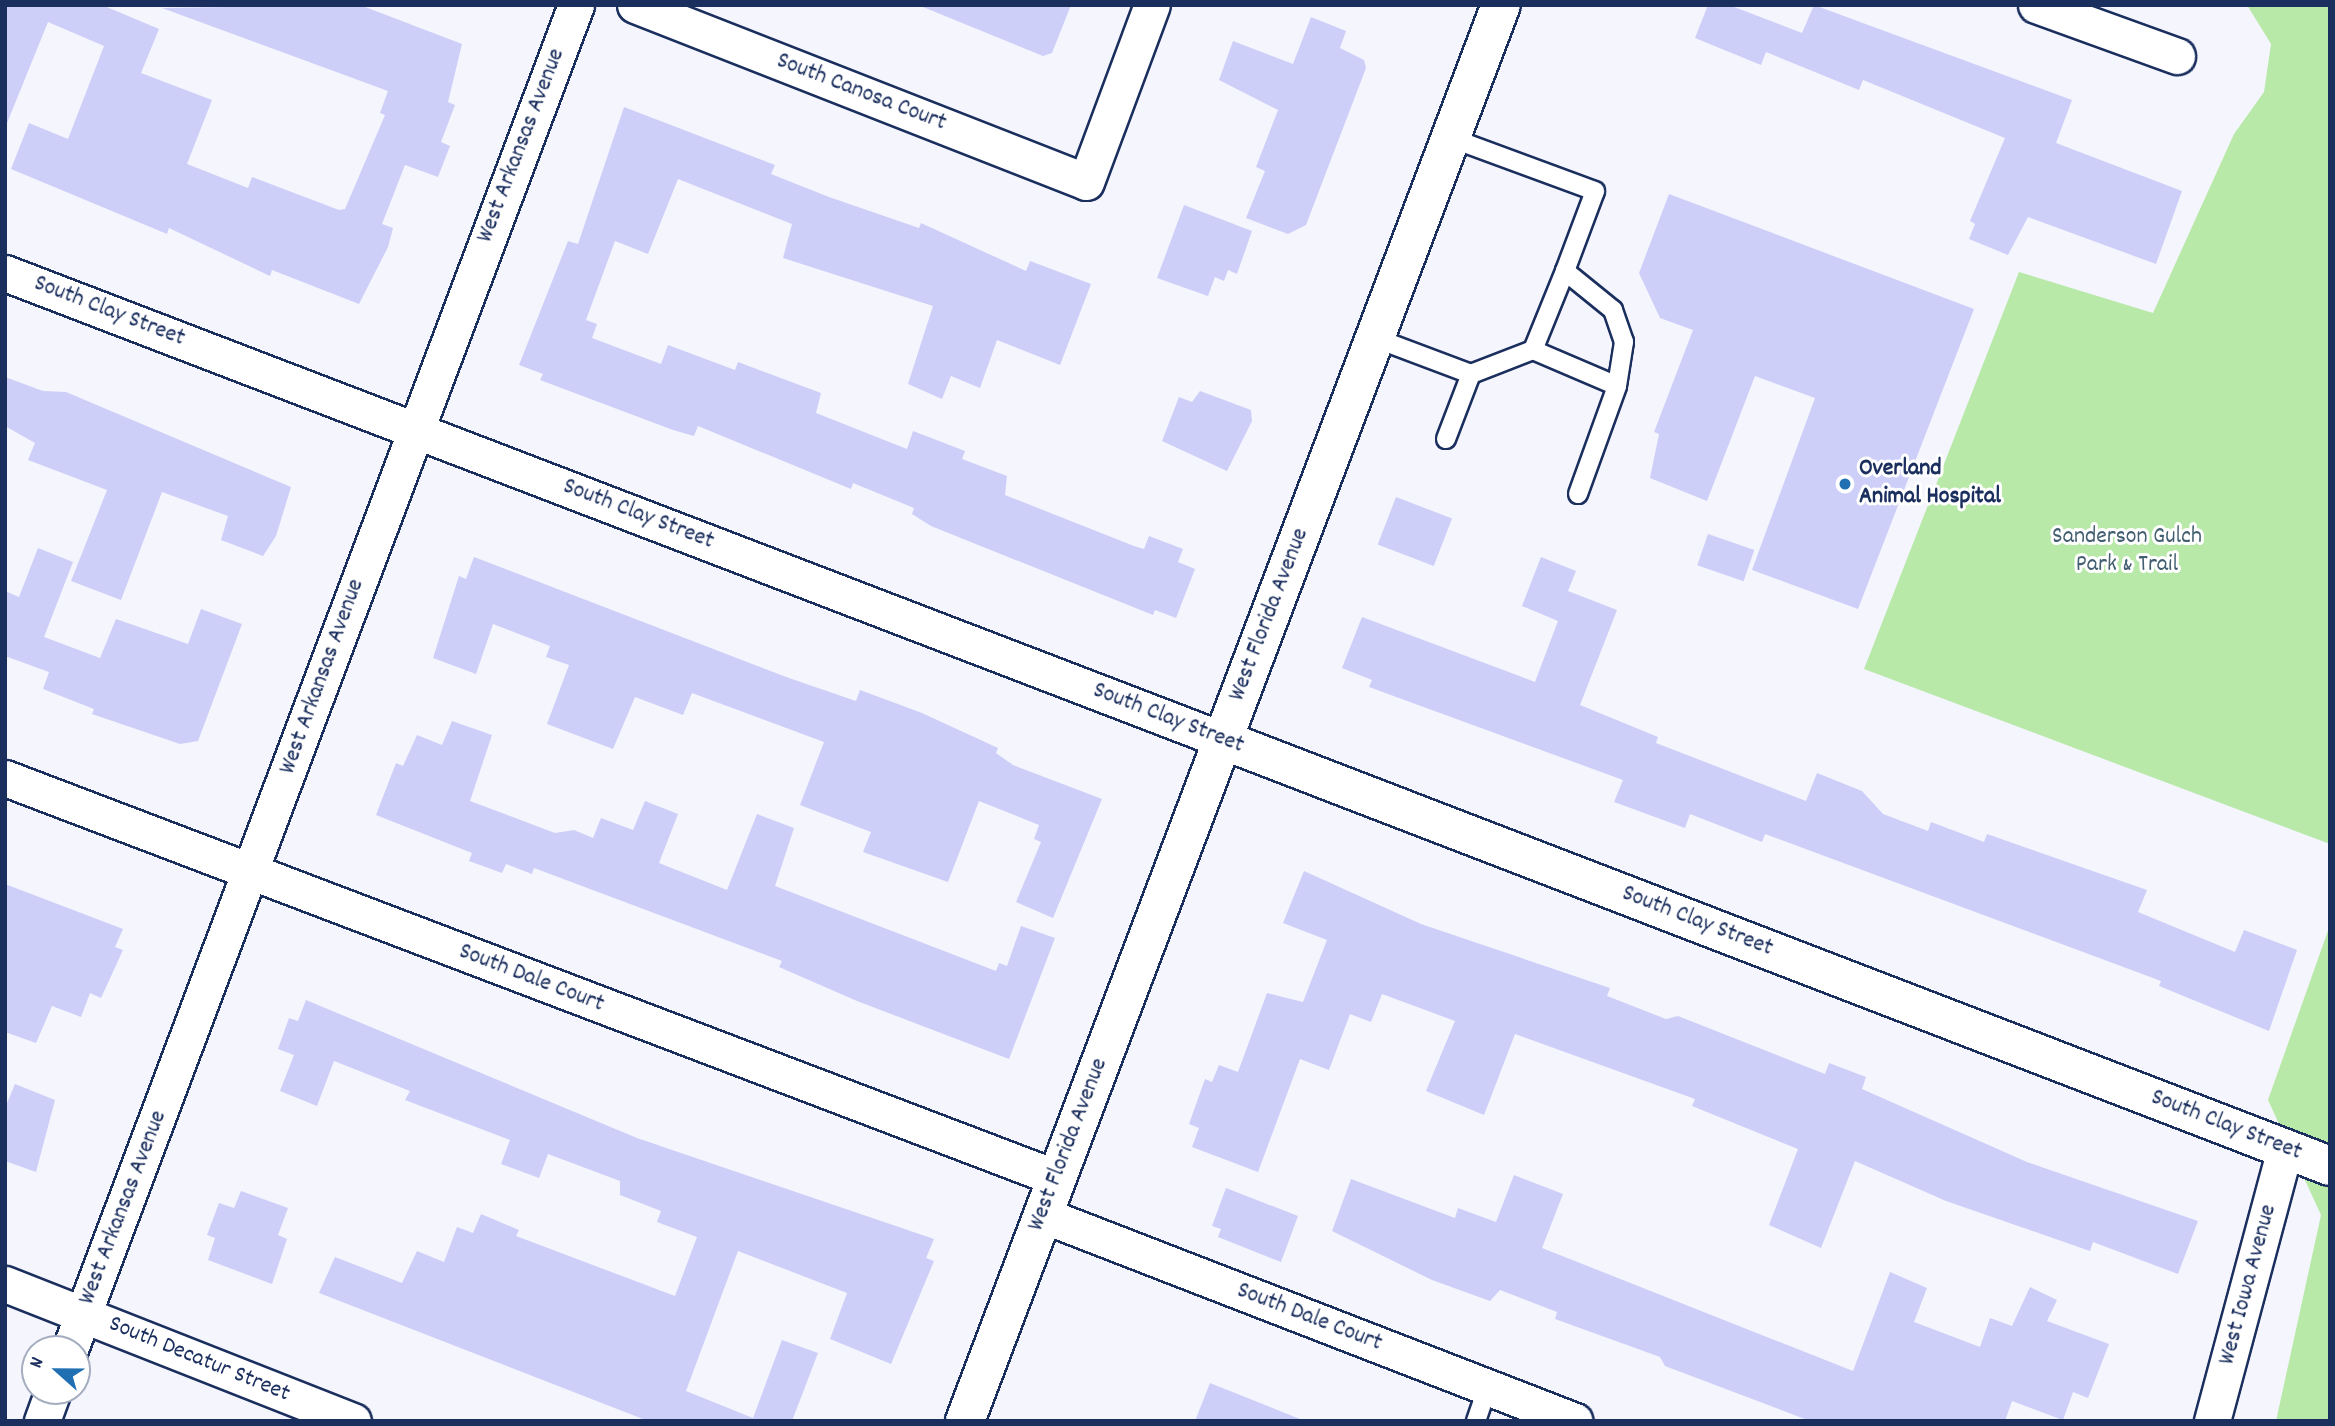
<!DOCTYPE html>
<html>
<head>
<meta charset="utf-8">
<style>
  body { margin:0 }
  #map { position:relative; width:2335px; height:1426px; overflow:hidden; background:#f5f5fe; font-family:Dekko,sans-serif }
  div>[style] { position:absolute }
  .green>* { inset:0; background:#b8e9a8 }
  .building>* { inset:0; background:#cdcff8; transform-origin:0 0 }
  .roads { filter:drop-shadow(2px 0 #1b2f5e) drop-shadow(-2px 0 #1b2f5e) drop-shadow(0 2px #1b2f5e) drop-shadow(0 -2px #1b2f5e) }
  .lane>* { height:18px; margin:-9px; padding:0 9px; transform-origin:9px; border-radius:9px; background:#fff }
  .street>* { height:35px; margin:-17.5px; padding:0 17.5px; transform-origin:17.5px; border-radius:17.5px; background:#fff }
  .secondary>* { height:38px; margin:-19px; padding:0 19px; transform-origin:19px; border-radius:19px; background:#fff }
  .dots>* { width:19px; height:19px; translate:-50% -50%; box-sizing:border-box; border:4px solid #fff; border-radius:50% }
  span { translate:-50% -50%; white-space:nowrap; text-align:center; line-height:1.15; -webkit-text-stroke:6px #fff; paint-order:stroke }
  .street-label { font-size:24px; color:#1b2f5e }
  .poi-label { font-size:24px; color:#1b2f5e; font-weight:700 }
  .left { translate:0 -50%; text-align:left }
  .park-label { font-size:24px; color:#425e70 }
  .frame { position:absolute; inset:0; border:7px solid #1b2f5e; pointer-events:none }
  .north { position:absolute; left:21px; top:1335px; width:70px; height:70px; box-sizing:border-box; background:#fff; border:2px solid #a4acbf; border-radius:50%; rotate:291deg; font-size:19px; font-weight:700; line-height:28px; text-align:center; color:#1b2f5e }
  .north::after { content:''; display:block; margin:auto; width:24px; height:32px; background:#1f6fb2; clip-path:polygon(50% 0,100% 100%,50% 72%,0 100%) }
</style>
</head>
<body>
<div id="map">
  <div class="green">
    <i style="clip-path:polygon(2247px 5px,2330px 5px,2330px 844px,1864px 669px,2019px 272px,2153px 313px,2234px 134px,2264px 92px,2271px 44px)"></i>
    <i style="clip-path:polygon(2330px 925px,2330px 1421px,2276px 1421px,2321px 1215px,2268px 1100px)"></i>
  </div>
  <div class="building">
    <i style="clip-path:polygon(5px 5px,102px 5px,159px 29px,141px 73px,212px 100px,187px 164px,248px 188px,252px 177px,339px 210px,345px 209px,385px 115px,380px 113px,388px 91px,162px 8px,360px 5px,462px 44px,448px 102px,455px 105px,441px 142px,450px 146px,438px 177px,405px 165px,382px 224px,393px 228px,388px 247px,359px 304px,272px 270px,270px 276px,169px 228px,167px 234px,11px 169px,29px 123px,68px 139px,104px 46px,48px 22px,5px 128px)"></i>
    <i style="clip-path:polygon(918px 5px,1071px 5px,1052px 53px,1043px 56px)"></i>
    <i style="clip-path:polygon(1708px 5px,1729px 5px,1802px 33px,1814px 5px,2072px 100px,2056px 143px,2182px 191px,2156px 264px,2028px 217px,2008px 255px,1969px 239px,1975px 224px,1970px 221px,2005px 138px,1863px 80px,1859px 90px,1766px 52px,1761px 65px,1695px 38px)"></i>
    <i style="clip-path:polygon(1311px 17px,1346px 31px,1340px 48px,1364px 60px,1366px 68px,1306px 225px,1288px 234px,1246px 218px,1265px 171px,1256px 167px,1278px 110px,1219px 80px,1233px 41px,1293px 64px)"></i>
    <i style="clip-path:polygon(624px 107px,775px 165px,771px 174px,829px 197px,919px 228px,921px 223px,1026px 271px,1030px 261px,1091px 284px,1060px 365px,997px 340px,980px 388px,951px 376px,942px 399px,908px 384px,933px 306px,783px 258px,792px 224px,678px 179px,648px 254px,615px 241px,586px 320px,597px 324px,592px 338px,661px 364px,668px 345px,735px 370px,738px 362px,821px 393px,816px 413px,907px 449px,913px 431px,965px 451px,962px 459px,1007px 476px,1005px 495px,1134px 546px,1144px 549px,1149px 536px,1183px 549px,1178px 562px,1195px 569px,1176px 618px,1155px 610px,1153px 615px,931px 526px,912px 514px,914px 508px,853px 483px,851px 489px,698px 426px,694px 436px,673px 430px,540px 380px,543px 374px,519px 365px,568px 241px,578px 244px)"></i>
    <i style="clip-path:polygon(1669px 194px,1974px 309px,1858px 609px,1752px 570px,1815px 398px,1755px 376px,1707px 501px,1650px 478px,1659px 434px,1654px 432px,1693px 330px,1660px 318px,1639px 273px)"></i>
    <i style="clip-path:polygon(1184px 205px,1252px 231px,1237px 274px,1228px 270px,1224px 281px,1215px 277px,1208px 296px,1157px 278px)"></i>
    <i style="clip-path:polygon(5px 377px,43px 391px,66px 392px,291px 487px,276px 536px,263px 556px,221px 540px,228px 516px,162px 492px,121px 600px,71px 581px,107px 490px,28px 460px,35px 443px,5px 426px)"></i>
    <i style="clip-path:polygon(1200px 391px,1251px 410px,1252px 421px,1227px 471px,1162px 441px,1179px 397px,1192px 402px)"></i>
    <i style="left:1396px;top:497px;width:60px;height:51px;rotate:21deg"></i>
    <i style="left:1708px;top:534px;width:49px;height:33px;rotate:19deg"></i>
    <i style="clip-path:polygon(38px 548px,73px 562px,44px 637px,100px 658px,116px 619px,188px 644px,201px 609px,242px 624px,198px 741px,180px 744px,92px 714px,94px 709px,43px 689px,49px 672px,5px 656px,5px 591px,19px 597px)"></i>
    <i style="clip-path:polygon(474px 557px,789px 678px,856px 701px,860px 690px,922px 713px,998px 748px,996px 753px,1013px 765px,1102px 799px,1053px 918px,1016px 902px,1041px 842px,1034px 839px,1039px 825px,979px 801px,948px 882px,863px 852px,871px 832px,800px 805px,824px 742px,692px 693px,683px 715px,635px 697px,613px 749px,547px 724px,569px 665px,546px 657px,550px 646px,493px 624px,476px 674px,433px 658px,459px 576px,466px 579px)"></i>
    <i style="clip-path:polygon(1541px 557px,1576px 571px,1568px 591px,1617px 610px,1580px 705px,1658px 737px,1656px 743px,1806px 801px,1817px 773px,1862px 791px,1883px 814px,1928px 831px,1931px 822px,1984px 842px,1987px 834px,2147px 890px,2138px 912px,2235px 952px,2244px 930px,2297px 950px,2269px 1031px,2159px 986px,2161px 981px,1765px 834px,1762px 842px,1690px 814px,1685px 828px,1614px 802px,1623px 780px,1369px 687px,1372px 680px,1342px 668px,1362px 617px,1535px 682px,1558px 621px,1522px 606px)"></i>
    <i style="clip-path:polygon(452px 721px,492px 735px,470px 801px,555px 833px,574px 830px,593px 838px,601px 818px,633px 830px,645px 801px,678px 814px,659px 863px,727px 890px,757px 814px,794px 828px,775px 886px,996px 971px,999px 963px,1007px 966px,1021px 926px,1055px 938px,1009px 1059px,857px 1001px,779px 967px,782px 961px,534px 868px,532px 874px,506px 864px,502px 873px,469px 861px,472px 853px,376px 815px,396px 763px,403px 766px,417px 735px,442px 745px)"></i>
    <i style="clip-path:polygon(1304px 871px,1421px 924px,1610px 988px,1607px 996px,1666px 1019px,1678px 1016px,1825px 1074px,1829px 1063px,1866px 1077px,1862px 1089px,2027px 1162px,2198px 1221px,2178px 1274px,2093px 1242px,2090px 1251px,1946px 1201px,1855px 1161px,1821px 1248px,1769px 1225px,1798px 1149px,1692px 1106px,1695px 1099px,1515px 1034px,1484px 1115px,1426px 1091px,1455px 1021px,1382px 994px,1371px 1022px,1350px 1014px,1329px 1070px,1300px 1059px,1258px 1172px,1192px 1147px,1199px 1128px,1189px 1124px,1205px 1079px,1212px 1082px,1219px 1065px,1238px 1072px,1267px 993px,1303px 1002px,1327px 940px,1283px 923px)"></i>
    <i style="clip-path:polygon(5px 884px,123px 929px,115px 947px,123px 950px,101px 998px,90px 993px,81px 1017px,52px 1006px,36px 1043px,5px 1032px)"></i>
    <i style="clip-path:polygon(306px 1000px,637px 1138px,934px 1239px,926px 1258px,934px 1261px,891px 1364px,830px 1339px,847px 1293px,738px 1251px,686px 1391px,753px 1418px,782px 1340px,818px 1353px,792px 1421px,648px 1421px,319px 1293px,335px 1257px,402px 1283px,417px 1251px,444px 1262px,457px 1227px,473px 1233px,481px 1214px,519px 1230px,516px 1236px,675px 1296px,697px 1237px,657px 1222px,661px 1211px,620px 1195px,620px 1181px,548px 1154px,539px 1178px,501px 1164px,510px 1140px,405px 1100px,410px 1091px,334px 1061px,317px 1106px,280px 1091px,294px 1055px,278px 1049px,289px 1018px,298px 1021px)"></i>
    <i style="clip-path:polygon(15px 1084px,55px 1100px,36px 1172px,5px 1161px,5px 1108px)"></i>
    <i style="clip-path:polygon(1514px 1175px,1563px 1194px,1542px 1248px,1853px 1371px,1890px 1272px,1927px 1288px,1914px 1322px,1980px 1347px,1990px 1318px,2012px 1326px,2030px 1287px,2057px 1300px,2047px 1321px,2109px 1344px,2088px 1398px,2073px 1392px,2063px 1420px,2012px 1401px,2005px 1421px,1810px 1421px,1665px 1366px,1660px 1357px,1555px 1319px,1557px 1312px,1500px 1290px,1490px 1301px,1432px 1280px,1332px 1231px,1351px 1179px,1455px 1218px,1458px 1208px,1496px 1222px)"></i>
    <i style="clip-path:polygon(1226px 1188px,1298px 1216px,1281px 1262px,1218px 1237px,1221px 1229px,1212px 1226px)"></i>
    <i style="clip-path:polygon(241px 1191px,288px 1208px,278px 1235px,287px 1239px,272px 1284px,208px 1260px,215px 1238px,207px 1235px,219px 1203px,234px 1208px)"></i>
    <i style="clip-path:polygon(1210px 1383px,1300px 1419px,1299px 1421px,1195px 1421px)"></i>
  </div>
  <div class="roads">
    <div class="lane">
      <i style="left:1375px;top:338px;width:103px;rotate:20.6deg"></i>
      <i style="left:1471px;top:374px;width:66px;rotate:-21.2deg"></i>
      <i style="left:1533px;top:350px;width:85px;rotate:-67.9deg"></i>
      <i style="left:1565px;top:271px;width:85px;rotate:-69.4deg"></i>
      <i style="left:1595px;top:191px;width:153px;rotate:-159.8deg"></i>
      <i style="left:1533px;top:350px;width:91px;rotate:23.2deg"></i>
      <i style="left:1617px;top:386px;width:45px;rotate:-81deg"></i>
      <i style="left:1624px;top:342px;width:34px;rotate:-109deg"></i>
      <i style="left:1613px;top:310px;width:62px;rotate:-140.9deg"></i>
      <i style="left:1446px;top:439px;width:70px;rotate:-69deg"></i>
      <i style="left:1578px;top:494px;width:115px;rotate:-70.1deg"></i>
      <i style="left:1476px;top:1421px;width:36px;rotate:-71deg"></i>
    </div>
    <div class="street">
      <i style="left:635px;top:5px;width:484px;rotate:21.4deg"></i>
      <i style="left:1086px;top:182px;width:189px;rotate:-69.6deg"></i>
      <i style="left:2036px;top:5px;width:150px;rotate:19.9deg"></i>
      <i style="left:5px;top:273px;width:1304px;rotate:20.98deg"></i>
      <i style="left:5px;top:778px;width:1125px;rotate:20.82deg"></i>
      <i style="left:1043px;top:1215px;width:570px;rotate:21.17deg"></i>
      <i style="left:5px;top:1284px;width:374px;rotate:21.5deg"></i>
      <i style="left:70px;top:1349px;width:1436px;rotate:-69.37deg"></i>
      <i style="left:42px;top:1421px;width:32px;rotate:-70deg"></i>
      <i style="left:2212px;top:1421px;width:282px;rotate:-75deg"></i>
    </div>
    <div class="secondary">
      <i style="left:1223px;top:740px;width:1186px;rotate:21.05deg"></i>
      <i style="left:965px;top:1421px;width:1514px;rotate:-69.27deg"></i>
    </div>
  </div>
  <div class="dots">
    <i style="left:1845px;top:484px;background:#1f6fb2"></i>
  </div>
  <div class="street-label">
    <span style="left:861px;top:93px;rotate:21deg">South Canosa Court</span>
    <span style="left:522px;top:146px;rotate:-69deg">West Arkansas Avenue</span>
    <span style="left:109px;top:312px;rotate:21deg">South Clay Street</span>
    <span style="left:638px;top:515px;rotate:21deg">South Clay Street</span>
    <span style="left:1270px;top:615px;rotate:-69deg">West Florida Avenue</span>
    <span style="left:323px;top:677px;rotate:-70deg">West Arkansas Avenue</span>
    <span style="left:1168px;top:719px;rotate:21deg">South Clay Street</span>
    <span style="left:1697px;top:922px;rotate:21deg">South Clay Street</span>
    <span style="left:531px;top:979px;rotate:21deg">South Dale Court</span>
    <span style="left:2226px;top:1126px;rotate:21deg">South Clay Street</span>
    <span style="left:1069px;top:1145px;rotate:-69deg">West Florida Avenue</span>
    <span style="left:124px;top:1208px;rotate:-69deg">West Arkansas Avenue</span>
    <span style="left:2249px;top:1285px;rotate:-75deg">West Iowa Avenue</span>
    <span style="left:1309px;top:1318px;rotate:21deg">South Dale Court</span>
    <span style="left:199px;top:1360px;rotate:22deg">South Decatur Street</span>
  </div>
  <div class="poi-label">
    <span class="left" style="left:1859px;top:484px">Overland<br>Animal Hospital</span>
  </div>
  <div class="park-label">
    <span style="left:2127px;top:552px">Sanderson Gulch<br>Park &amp; Trail</span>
  </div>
  <div class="frame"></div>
  <div class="north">N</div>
</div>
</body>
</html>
